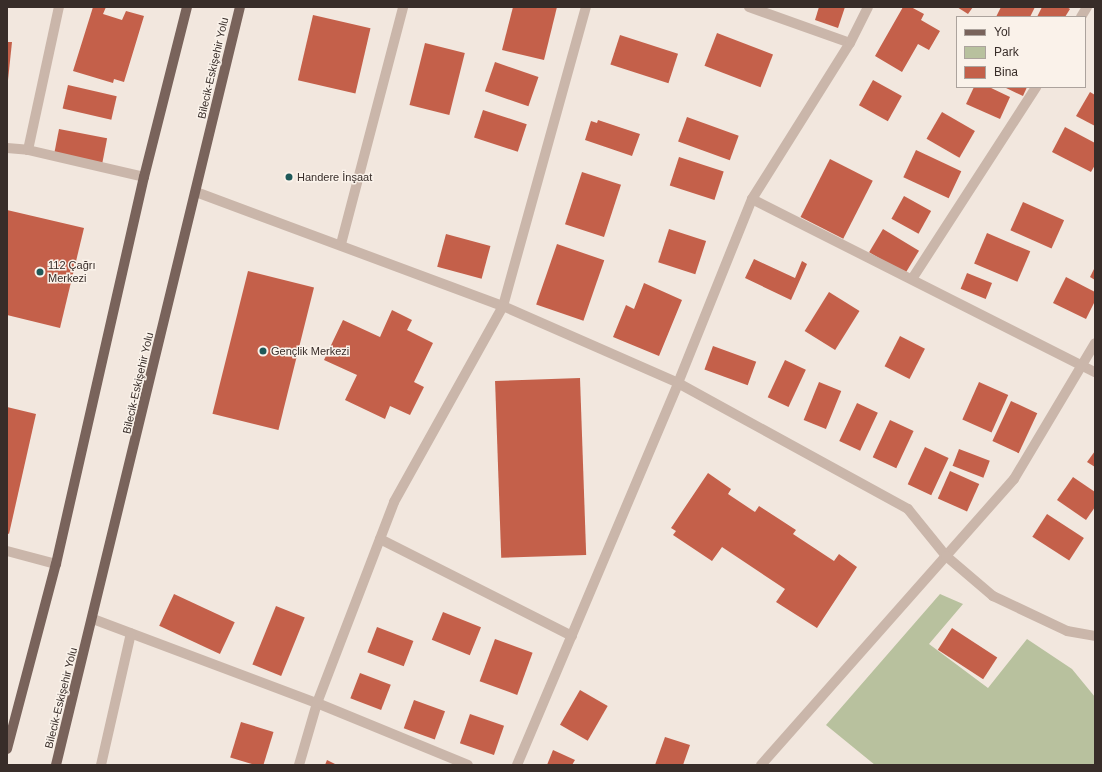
<!DOCTYPE html>
<html>
<head>
<meta charset="utf-8">
<style>
  body { margin:0 }
  #map { position:relative; width:1102px; height:772px; overflow:hidden; background:#f2e7de; font-family:Helvetica,sans-serif }
  div>[style] { position:absolute }
  .green>* { inset:0; background:#b8c19e }
  .building>* { inset:0; background:#c4604a; transform-origin:0 0 }
  .minor>* { height:10px; margin:-5px; padding:0 5px; transform-origin:5px; border-radius:5px; background:#cab6aa }
  .tertiary>* { height:10px; margin:-5px; padding:0 5px; transform-origin:5px; border-radius:5px; background:#cab6aa }
  .primary>* { height:10px; margin:-5px; padding:0 5px; transform-origin:5px; border-radius:5px; background:#79635b }
  .dots>* { width:11px; height:11px; translate:-50% -50%; box-sizing:border-box; border:2px solid #faf2ea; border-radius:50% }
  span { translate:-50% -50%; white-space:nowrap; text-align:center; line-height:1.15; -webkit-text-stroke:3px #faf2ea; paint-order:stroke }
  .street-label { font-size:11px; color:#382d29 }
  .poi-label { font-size:11px; color:#382d29 }
  .left { translate:0 -50%; text-align:left }
  .frame { position:absolute; inset:0; border:8px solid #382d29; pointer-events:none }
  .legend { position:absolute; left:956px; top:16px; width:130px; height:72px; box-sizing:border-box; background:#faf2ea; border:1px solid #aca39d; margin:0; padding:5px 7px; list-style:none; font-size:12px; color:#382d29 }
  .legend li { display:flex; align-items:center; gap:8px; height:20px }
  .legend b { width:20px; border:1px solid #aca39d }
</style>
</head>
<body>
<div id="map">
  <div class="green">
    <i style="clip-path:polygon(940px 594px,963px 604px,929px 644px,988px 688px,1027px 639px,1072px 669px,1095px 697px,1095px 765px,875px 765px,826px 725px)"></i>
  </div>
  <div class="building">
    <i style="clip-path:polygon(93px 7px,106px 7px,103px 14px,122px 20px,126px 11px,144px 16px,124px 82px,114px 79px,113px 83px,73px 71px)"></i>
    <i style="clip-path:polygon(513px 7px,557px 7px,544px 60px,502px 50px)"></i>
    <i style="clip-path:polygon(819px 7px,845px 7px,838px 28px,815px 20px)"></i>
    <i style="clip-path:polygon(903px 7px,911px 7px,924px 14px,921px 20px,940px 31px,929px 50px,918px 44px,902px 72px,875px 56px)"></i>
    <i style="clip-path:polygon(957px 7px,973px 7px,968px 14px)"></i>
    <i style="clip-path:polygon(1001px 7px,1035px 7px,1030px 17px,996px 17px)"></i>
    <i style="clip-path:polygon(1042px 7px,1067px 7px,1070px 9px,1065px 17px,1037px 17px)"></i>
    <i style="left:313px;top:15px;width:59px;height:67px;rotate:13deg"></i>
    <i style="left:717px;top:33px;width:60px;height:35px;rotate:21deg"></i>
    <i style="left:620px;top:35px;width:61px;height:31px;rotate:18deg"></i>
    <i style="clip-path:polygon(7px 42px,12px 42px,8px 80px,7px 80px)"></i>
    <i style="left:425px;top:43px;width:41px;height:64px;rotate:14deg"></i>
    <i style="left:495px;top:62px;width:46px;height:31px;rotate:19deg"></i>
    <i style="left:873px;top:80px;width:33px;height:29px;rotate:29deg"></i>
    <i style="left:68px;top:85px;width:50px;height:24px;rotate:13deg"></i>
    <i style="clip-path:polygon(974px 87px,989px 87px,1010px 97px,1000px 119px,966px 104px)"></i>
    <i style="clip-path:polygon(1004px 87px,1027px 87px,1023px 96px)"></i>
    <i style="clip-path:polygon(1090px 92px,1095px 95px,1095px 126px,1076px 116px)"></i>
    <i style="left:483px;top:110px;width:46px;height:29px;rotate:18deg"></i>
    <i style="left:942px;top:112px;width:38px;height:31px;rotate:30deg"></i>
    <i style="left:687px;top:117px;width:55px;height:26px;rotate:20deg"></i>
    <i style="clip-path:polygon(598px 120px,640px 134px,632px 156px,585px 140px,591px 121px,597px 123px)"></i>
    <i style="clip-path:polygon(1065px 127px,1095px 143px,1095px 165px,1091px 172px,1052px 152px)"></i>
    <i style="left:59px;top:129px;width:49px;height:25px;rotate:11deg"></i>
    <i style="left:916px;top:150px;width:50px;height:30px;rotate:25deg"></i>
    <i style="left:679px;top:157px;width:47px;height:30px;rotate:18deg"></i>
    <i style="left:830px;top:159px;width:48px;height:65px;rotate:27deg"></i>
    <i style="left:582px;top:172px;width:41px;height:55px;rotate:18deg"></i>
    <i style="left:904px;top:196px;width:31px;height:26px;rotate:29deg"></i>
    <i style="left:1023px;top:202px;width:45px;height:31px;rotate:24deg"></i>
    <i style="clip-path:polygon(7px 210px,84px 228px,60px 328px,7px 315px)"></i>
    <i style="left:669px;top:229px;width:39px;height:35px;rotate:18deg"></i>
    <i style="left:883px;top:229px;width:42px;height:27px;rotate:31deg"></i>
    <i style="left:987px;top:233px;width:47px;height:33px;rotate:23deg"></i>
    <i style="left:446px;top:234px;width:46px;height:34px;rotate:15deg"></i>
    <i style="left:557px;top:244px;width:50px;height:64px;rotate:19deg"></i>
    <i style="clip-path:polygon(754px 259px,795px 278px,802px 261px,807px 264px,791px 300px,745px 278px)"></i>
    <i style="clip-path:polygon(1095px 267px,1095px 280px,1090px 277px)"></i>
    <i style="left:248px;top:271px;width:68px;height:147px;rotate:14deg"></i>
    <i style="left:967px;top:273px;width:27px;height:17px;rotate:22deg"></i>
    <i style="clip-path:polygon(1066px 277px,1095px 292px,1095px 301px,1086px 319px,1053px 303px)"></i>
    <i style="clip-path:polygon(644px 283px,682px 300px,659px 356px,613px 337px,626px 305px,634px 309px)"></i>
    <i style="left:829px;top:292px;width:36px;height:46px;rotate:32deg"></i>
    <i style="clip-path:polygon(392px 310px,412px 320px,407px 330px,433px 343px,414px 382px,424px 387px,410px 415px,390px 406px,385px 419px,345px 400px,357px 375px,324px 360px,343px 320px,380px 337px)"></i>
    <i style="left:900px;top:336px;width:28px;height:34px;rotate:27deg"></i>
    <i style="left:713px;top:346px;width:46px;height:25px;rotate:20deg"></i>
    <i style="left:785px;top:360px;width:23px;height:41px;rotate:25deg"></i>
    <i style="left:580px;top:378px;width:177px;height:85px;rotate:88deg"></i>
    <i style="left:819px;top:382px;width:24px;height:41px;rotate:22deg"></i>
    <i style="left:979px;top:382px;width:32px;height:41px;rotate:24deg"></i>
    <i style="left:1011px;top:401px;width:29px;height:44px;rotate:25deg"></i>
    <i style="left:857px;top:403px;width:23px;height:42px;rotate:25deg"></i>
    <i style="clip-path:polygon(7px 407px,36px 414px,9px 534px,7px 533px)"></i>
    <i style="left:890px;top:420px;width:26px;height:41px;rotate:25deg"></i>
    <i style="left:925px;top:447px;width:26px;height:41px;rotate:25deg"></i>
    <i style="left:959px;top:449px;width:33px;height:18px;rotate:21deg"></i>
    <i style="clip-path:polygon(1095px 451px,1095px 467px,1087px 462px)"></i>
    <i style="left:950px;top:471px;width:32px;height:30px;rotate:24deg"></i>
    <i style="clip-path:polygon(708px 473px,731px 489px,728px 494px,755px 512px,759px 506px,796px 530px,793px 534px,834px 561px,839px 554px,857px 567px,817px 628px,776px 602px,785px 589px,722px 547px,712px 561px,673px 535px,676px 531px,671px 528px)"></i>
    <i style="clip-path:polygon(1073px 477px,1095px 492px,1095px 507px,1086px 520px,1057px 500px)"></i>
    <i style="left:1047px;top:514px;width:44px;height:27px;rotate:33deg"></i>
    <i style="left:174px;top:594px;width:67px;height:35px;rotate:25deg"></i>
    <i style="left:276px;top:606px;width:31px;height:63px;rotate:22deg"></i>
    <i style="left:443px;top:612px;width:41px;height:30px;rotate:22deg"></i>
    <i style="left:377px;top:627px;width:39px;height:27px;rotate:21deg"></i>
    <i style="left:952px;top:628px;width:54px;height:26px;rotate:33deg"></i>
    <i style="left:495px;top:639px;width:40px;height:45px;rotate:20deg"></i>
    <i style="left:360px;top:673px;width:33px;height:27px;rotate:21deg"></i>
    <i style="left:580px;top:690px;width:32px;height:40px;rotate:30deg"></i>
    <i style="left:414px;top:700px;width:33px;height:30px;rotate:20deg"></i>
    <i style="left:470px;top:714px;width:36px;height:31px;rotate:19deg"></i>
    <i style="left:241px;top:722px;width:34px;height:37px;rotate:17deg"></i>
    <i style="clip-path:polygon(665px 737px,690px 745px,683px 765px,655px 765px)"></i>
    <i style="clip-path:polygon(553px 750px,575px 760px,572px 765px,547px 765px)"></i>
    <i style="clip-path:polygon(327px 760px,337px 765px,325px 765px)"></i>
  </div>
  <div class="minor">
    <i style="left:749px;top:7px;width:107px;rotate:19.6deg"></i>
    <i style="left:1081px;top:17px;width:12px;rotate:-59deg"></i>
    <i style="left:7px;top:148px;width:21px;rotate:5deg"></i>
    <i style="left:28px;top:150px;width:119px;rotate:13.1deg"></i>
    <i style="left:28px;top:150px;width:146px;rotate:-77.8deg"></i>
    <i style="left:752px;top:199px;width:384px;rotate:26.8deg"></i>
    <i style="left:341px;top:244px;width:245px;rotate:-75.3deg"></i>
    <i style="left:912px;top:279px;width:229px;rotate:-57.1deg"></i>
    <i style="left:380px;top:539px;width:215px;rotate:26.8deg"></i>
    <i style="left:7px;top:551px;width:51px;rotate:14.9deg"></i>
    <i style="left:93px;top:619px;width:239px;rotate:20.6deg"></i>
    <i style="left:317px;top:703px;width:163px;rotate:22.3deg"></i>
    <i style="left:101px;top:765px;width:135px;rotate:-77.2deg"></i>
    <i style="left:299px;top:765px;width:65px;rotate:-73.8deg"></i>
    <i style="left:317px;top:703px;width:215px;rotate:-69deg"></i>
    <i style="left:394px;top:502px;width:224px;rotate:-60.9deg"></i>
    <i style="left:503px;top:306px;width:310px;rotate:-74.5deg"></i>
    <i style="left:517px;top:765px;width:415px;rotate:-67.1deg"></i>
    <i style="left:678px;top:383px;width:198px;rotate:-68.1deg"></i>
    <i style="left:752px;top:199px;width:184px;rotate:-57.9deg"></i>
    <i style="left:850px;top:43px;width:40px;rotate:-63.4deg"></i>
    <i style="left:761px;top:765px;width:382px;rotate:-48.5deg"></i>
    <i style="left:1014px;top:479px;width:158px;rotate:-59.2deg"></i>
  </div>
  <div class="tertiary">
    <i style="left:196px;top:192px;width:327px;rotate:20.4deg"></i>
    <i style="left:503px;top:306px;width:191px;rotate:23.7deg"></i>
    <i style="left:678px;top:383px;width:262px;rotate:28.7deg"></i>
    <i style="left:908px;top:509px;width:60px;rotate:51deg"></i>
    <i style="left:946px;top:556px;width:62px;rotate:40.4deg"></i>
    <i style="left:993px;top:596px;width:82px;rotate:25.3deg"></i>
    <i style="left:1067px;top:631px;width:28px;rotate:10deg"></i>
  </div>
  <div class="primary">
    <i style="left:7px;top:749px;width:191px;rotate:-75.2deg"></i>
    <i style="left:56px;top:564px;width:397px;rotate:-77.2deg"></i>
    <i style="left:144px;top:177px;width:175px;rotate:-75.8deg"></i>
    <i style="left:56px;top:765px;width:780px;rotate:-76.36deg"></i>
  </div>
  <div class="dots">
    <i style="left:289px;top:177px;background:#1f5959"></i>
    <i style="left:40px;top:272px;background:#1f5959"></i>
    <i style="left:263px;top:351px;background:#1f5959"></i>
  </div>
  <div class="street-label">
    <span style="left:213px;top:68px;rotate:-77deg">Bilecik-Eskişehir Yolu</span>
    <span style="left:138px;top:383px;rotate:-77deg">Bilecik-Eskişehir Yolu</span>
    <span style="left:61px;top:698px;rotate:-76deg">Bilecik-Eskişehir Yolu</span>
  </div>
  <div class="poi-label">
    <span class="left" style="left:297px;top:177px">Handere İnşaat</span>
    <span class="left" style="left:48px;top:272px">112 Çağrı<br>Merkezi</span>
    <span class="left" style="left:271px;top:351px">Gençlik Merkezi</span>
  </div>
  <div class="frame"></div>
  <ul class="legend">
  <li><b style="height:5px;background:#79635b"></b>Yol</li>
  <li><b style="height:11px;background:#b8c19e"></b>Park</li>
  <li><b style="height:11px;background:#c4604a"></b>Bina</li>
  </ul>
</div>
</body>
</html>
